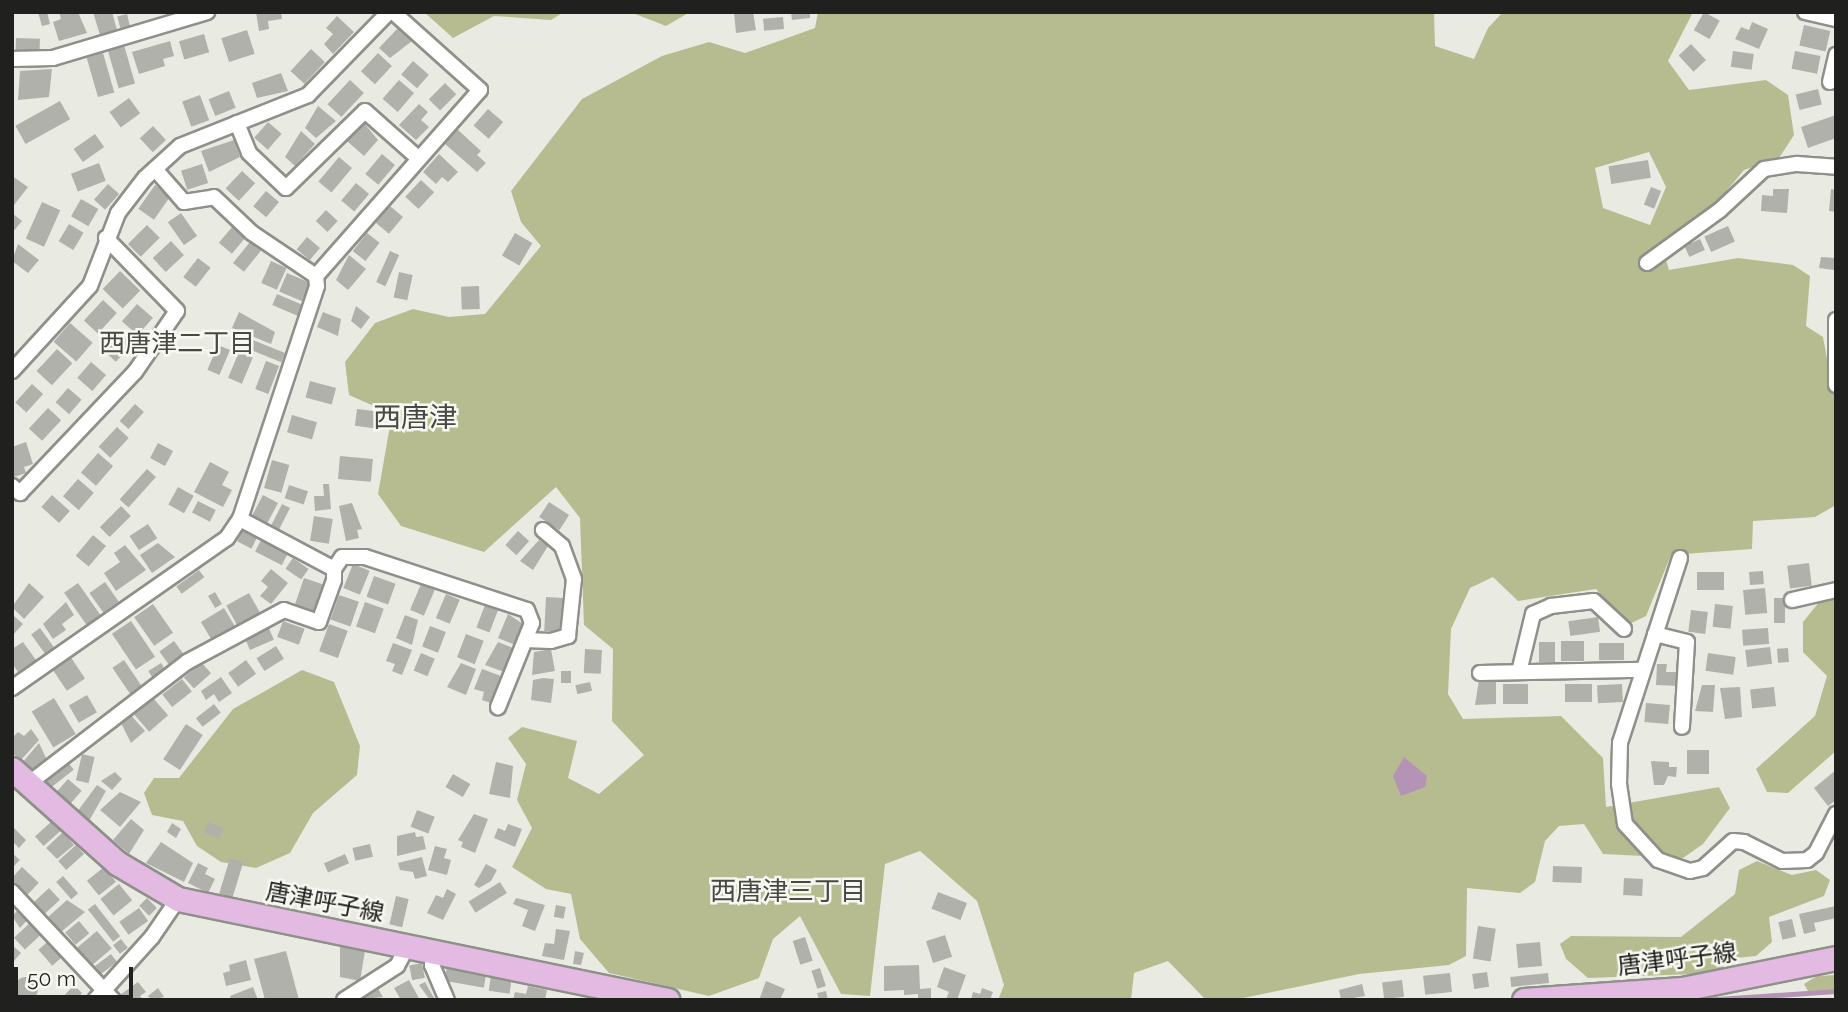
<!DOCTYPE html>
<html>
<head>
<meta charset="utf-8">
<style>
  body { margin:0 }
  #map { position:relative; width:1848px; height:1012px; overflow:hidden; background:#e9ebe3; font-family:Raleway,"Noto Sans JP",sans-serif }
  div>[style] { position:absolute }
  .forest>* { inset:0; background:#b7bc90 }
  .water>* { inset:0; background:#b593b4 }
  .stream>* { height:4.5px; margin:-2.25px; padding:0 2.25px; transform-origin:2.25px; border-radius:2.25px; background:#b593b4 }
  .building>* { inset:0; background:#b0b1ab; transform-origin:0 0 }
  .round { border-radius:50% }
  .roads { filter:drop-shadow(2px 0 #8f9089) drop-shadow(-2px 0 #8f9089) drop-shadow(0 2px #8f9089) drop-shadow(0 -2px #8f9089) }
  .street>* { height:14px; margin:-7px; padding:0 7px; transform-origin:7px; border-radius:7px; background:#fff }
  .primary>* { height:23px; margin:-11.5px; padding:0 11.5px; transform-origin:11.5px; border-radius:11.5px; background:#e3bae2 }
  span { translate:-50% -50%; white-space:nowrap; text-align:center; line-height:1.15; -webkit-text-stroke:5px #f7f8f1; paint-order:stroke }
  .street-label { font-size:24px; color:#20211e }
  .neighbourhood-label { font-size:26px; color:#484943 }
  .quarter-label { font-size:28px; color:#484943 }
  .frame { position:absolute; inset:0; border:14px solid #20211e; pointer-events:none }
  .scale { position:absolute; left:14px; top:967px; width:119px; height:32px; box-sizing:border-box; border:4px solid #20211e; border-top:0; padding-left:9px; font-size:21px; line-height:24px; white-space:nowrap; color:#20211e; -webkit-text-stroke:5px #f7f8f1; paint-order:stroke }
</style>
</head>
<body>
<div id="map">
  <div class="forest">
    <i style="clip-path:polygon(424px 12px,564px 12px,551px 20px,494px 16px,453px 38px)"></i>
    <i style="clip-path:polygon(630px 12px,690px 12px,666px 26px)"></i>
    <i style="clip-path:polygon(evenodd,818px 12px,1434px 12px,1435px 46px,1474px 59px,1488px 28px,1503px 12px,1693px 12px,1668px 61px,1689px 90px,1766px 80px,1788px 95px,1794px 135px,1779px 158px,1744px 170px,1719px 200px,1662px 247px,1669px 270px,1738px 258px,1793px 265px,1810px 276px,1806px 326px,1823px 337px,1828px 364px,1836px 368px,1836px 505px,1815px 517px,1753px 521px,1752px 549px,1671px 555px,1646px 616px,1627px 625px,1596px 589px,1518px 601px,1493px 577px,1470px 588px,1451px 629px,1448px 694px,1463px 719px,1561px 716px,1603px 758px,1606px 807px,1719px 787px,1730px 808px,1703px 844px,1683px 858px,1603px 854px,1584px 824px,1559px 826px,1545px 841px,1535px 882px,1520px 893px,1467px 888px,1466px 956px,1449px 965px,1359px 974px,1234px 1000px,1206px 1000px,1168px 961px,1134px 973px,1131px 1000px,998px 1000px,1004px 985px,977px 901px,920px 851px,885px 864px,870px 996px,841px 994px,800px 916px,773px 939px,759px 978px,709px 996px,609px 973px,580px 939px,571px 894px,546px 889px,512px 867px,532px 828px,517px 800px,526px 764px,508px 738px,522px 727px,577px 741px,568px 778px,599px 794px,644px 755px,612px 721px,613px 649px,584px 625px,580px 518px,556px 487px,484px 552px,401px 526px,378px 494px,392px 414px,349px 395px,345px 362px,375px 323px,413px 309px,449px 317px,485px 314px,541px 246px,521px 222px,511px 191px,582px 99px,662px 56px,709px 42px,745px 53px,815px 28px,818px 12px,1649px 152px,1666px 187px,1650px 225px,1603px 208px,1595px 168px,1649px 152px)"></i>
    <i style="clip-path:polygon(1836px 596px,1836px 751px,1788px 793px,1767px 792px,1756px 769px,1815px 716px,1827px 676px,1803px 652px,1803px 622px,1820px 601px)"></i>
    <i style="clip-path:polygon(302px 670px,334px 682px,360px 746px,357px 775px,313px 813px,290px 853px,256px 868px,221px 862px,197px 846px,183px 821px,152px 815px,144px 793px,154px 778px,179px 778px,233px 709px)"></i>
    <i style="clip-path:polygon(1757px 861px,1792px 875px,1816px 870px,1830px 880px,1824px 896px,1769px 917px,1772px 942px,1756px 956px,1727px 959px,1720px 973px,1588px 978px,1566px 959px,1560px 944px,1571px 936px,1681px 937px,1735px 894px,1739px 870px)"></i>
    <i style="clip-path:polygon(1836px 975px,1836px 990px,1808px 991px,1804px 984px,1817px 976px)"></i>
  </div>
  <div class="water">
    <i style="clip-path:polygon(1404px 757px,1427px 776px,1425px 787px,1401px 796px,1393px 776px)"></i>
  </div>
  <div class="stream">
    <i style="left:1703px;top:1000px;width:133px;rotate:-3.9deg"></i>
  </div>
  <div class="building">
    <i style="clip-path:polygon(38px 12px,47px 12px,50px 24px,42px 26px)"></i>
    <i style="clip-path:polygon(59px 12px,78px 12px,87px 33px,59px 41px,53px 22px,61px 19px)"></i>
    <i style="clip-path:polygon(93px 12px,112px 12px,117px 30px,100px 35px)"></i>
    <i style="clip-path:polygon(256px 12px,281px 12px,282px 19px,268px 21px,269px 29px,259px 31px)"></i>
    <i style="clip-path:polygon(734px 12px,753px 12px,756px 30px,736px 33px)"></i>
    <i style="clip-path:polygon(791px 12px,810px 12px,810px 18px,792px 20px)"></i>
    <i style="left:1704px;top:12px;width:18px;height:21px;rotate:29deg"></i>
    <i style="left:127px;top:14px;width:12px;height:10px;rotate:76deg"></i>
    <i style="clip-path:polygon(337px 16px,354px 32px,333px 54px,324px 44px,333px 34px,326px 28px)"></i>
    <i style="left:783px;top:17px;width:12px;height:20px;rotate:85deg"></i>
    <i style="clip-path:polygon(1752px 22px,1768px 29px,1759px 49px,1735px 39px,1741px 27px,1749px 30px)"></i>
    <i style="left:1804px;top:25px;width:27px;height:21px;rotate:13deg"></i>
    <i style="clip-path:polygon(398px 28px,412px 41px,390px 58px,379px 48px)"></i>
    <i style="left:247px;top:30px;width:25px;height:27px;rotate:72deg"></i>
    <i style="left:204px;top:34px;width:19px;height:26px;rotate:74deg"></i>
    <i style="left:16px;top:38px;width:24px;height:13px;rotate:2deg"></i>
    <i style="clip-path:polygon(170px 41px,174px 56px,163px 59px,165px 66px,139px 74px,132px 52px)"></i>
    <i style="left:1691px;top:44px;width:22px;height:17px;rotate:47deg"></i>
    <i style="left:124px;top:45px;width:40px;height:17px;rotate:74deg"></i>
    <i style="left:311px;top:49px;width:19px;height:30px;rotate:43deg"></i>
    <i style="left:1733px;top:51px;width:21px;height:16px;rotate:8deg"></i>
    <i style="left:1795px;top:51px;width:26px;height:18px;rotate:11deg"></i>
    <i style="left:103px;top:53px;width:41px;height:17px;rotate:74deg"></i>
    <i style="left:378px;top:53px;width:19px;height:25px;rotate:43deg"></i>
    <i style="left:413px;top:61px;width:21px;height:18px;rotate:41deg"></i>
    <i style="clip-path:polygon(52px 69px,49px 97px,18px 100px,20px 71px)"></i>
    <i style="clip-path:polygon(281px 73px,288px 91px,257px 98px,252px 83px)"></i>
    <i style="left:350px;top:80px;width:19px;height:33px;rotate:43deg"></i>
    <i style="left:399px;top:80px;width:20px;height:25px;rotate:41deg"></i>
    <i style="left:445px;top:83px;width:16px;height:23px;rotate:45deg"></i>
    <i style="left:1818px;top:89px;width:16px;height:23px;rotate:76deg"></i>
    <i style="left:229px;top:91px;width:18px;height:22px;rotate:68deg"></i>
    <i style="left:200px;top:95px;width:27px;height:19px;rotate:70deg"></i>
    <i style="left:129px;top:98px;width:19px;height:24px;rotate:54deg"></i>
    <i style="left:60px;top:101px;width:21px;height:51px;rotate:61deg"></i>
    <i style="clip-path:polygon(419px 104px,428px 112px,421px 120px,429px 127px,416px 140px,399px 125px)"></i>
    <i style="clip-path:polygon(318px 106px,336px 121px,316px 138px,305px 128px)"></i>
    <i style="left:488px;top:109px;width:20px;height:22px;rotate:41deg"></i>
    <i style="clip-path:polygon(1836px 115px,1836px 138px,1808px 148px,1801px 127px)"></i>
    <i style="left:268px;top:122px;width:18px;height:21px;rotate:41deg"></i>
    <i style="clip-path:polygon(364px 123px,378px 140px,364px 156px,347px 141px)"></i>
    <i style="left:153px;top:126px;width:19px;height:18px;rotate:47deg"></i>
    <i style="clip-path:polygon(457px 129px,481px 151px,477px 155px,486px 163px,477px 172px,444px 143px)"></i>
    <i style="clip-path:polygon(301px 131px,315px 144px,295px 166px,285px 157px)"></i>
    <i style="left:95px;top:134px;width:16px;height:26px;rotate:55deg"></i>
    <i style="clip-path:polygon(234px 140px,240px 157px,209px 172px,201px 151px)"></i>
    <i style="left:382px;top:154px;width:17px;height:26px;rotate:40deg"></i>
    <i style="clip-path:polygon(439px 154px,458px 172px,448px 182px,442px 177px,436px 184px,423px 172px)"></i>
    <i style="left:339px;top:157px;width:17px;height:32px;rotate:40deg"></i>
    <i style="left:1648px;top:160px;width:18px;height:40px;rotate:81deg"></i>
    <i style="left:99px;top:163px;width:19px;height:30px;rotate:69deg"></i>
    <i style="left:202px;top:164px;width:20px;height:22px;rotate:72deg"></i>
    <i style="left:242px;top:171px;width:18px;height:24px;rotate:43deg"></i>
    <i style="clip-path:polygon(12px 176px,28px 187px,14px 205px,12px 203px)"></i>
    <i style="left:421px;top:180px;width:18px;height:23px;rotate:43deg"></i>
    <i style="left:356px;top:183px;width:17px;height:23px;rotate:40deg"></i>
    <i style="left:108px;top:184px;width:15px;height:21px;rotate:42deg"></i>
    <i style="left:155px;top:185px;width:19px;height:29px;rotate:35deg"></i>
    <i style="left:1651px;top:187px;width:11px;height:19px;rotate:22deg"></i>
    <i style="clip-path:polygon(1773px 189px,1789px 189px,1787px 213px,1761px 211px,1762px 195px,1773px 196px)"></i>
    <i style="clip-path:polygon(1831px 189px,1836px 190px,1836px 212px,1829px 211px)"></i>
    <i style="left:266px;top:191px;width:17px;height:20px;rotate:40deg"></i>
    <i style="left:81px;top:199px;width:20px;height:20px;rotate:30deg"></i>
    <i style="left:42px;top:202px;width:20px;height:40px;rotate:24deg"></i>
    <i style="left:390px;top:206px;width:17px;height:22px;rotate:40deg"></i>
    <i style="left:326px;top:210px;width:16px;height:15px;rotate:43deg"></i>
    <i style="clip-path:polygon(12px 213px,22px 221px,12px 233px)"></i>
    <i style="left:181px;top:213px;width:28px;height:16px;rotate:55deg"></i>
    <i style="left:69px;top:224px;width:17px;height:20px;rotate:31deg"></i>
    <i style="left:147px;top:225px;width:18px;height:27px;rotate:45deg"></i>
    <i style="left:233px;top:226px;width:17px;height:22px;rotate:40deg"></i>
    <i style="left:1728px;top:226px;width:17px;height:26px;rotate:66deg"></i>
    <i style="left:367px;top:233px;width:16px;height:23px;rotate:38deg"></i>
    <i style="left:515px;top:233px;width:20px;height:26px;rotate:30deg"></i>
    <i style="left:307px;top:237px;width:17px;height:16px;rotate:40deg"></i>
    <i style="left:1700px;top:239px;width:12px;height:17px;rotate:66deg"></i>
    <i style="left:171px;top:241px;width:19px;height:25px;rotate:47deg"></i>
    <i style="left:250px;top:242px;width:14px;height:27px;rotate:39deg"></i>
    <i style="clip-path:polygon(18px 244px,39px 260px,28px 273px,12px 261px)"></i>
    <i style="left:390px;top:251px;width:10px;height:34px;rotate:24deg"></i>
    <i style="clip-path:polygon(349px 255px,366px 269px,348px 290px,336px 280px)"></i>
    <i style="clip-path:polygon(1821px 257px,1836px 258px,1834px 270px,1819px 268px)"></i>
    <i style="left:198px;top:258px;width:16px;height:24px;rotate:38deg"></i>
    <i style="left:271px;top:261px;width:17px;height:24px;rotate:24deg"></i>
    <i style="left:120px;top:271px;width:28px;height:25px;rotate:44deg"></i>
    <i style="left:399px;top:272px;width:14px;height:26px;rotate:12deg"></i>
    <i style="left:287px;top:273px;width:25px;height:20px;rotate:23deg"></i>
    <i style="left:479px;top:286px;width:23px;height:18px;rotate:88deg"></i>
    <i style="left:277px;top:294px;width:28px;height:12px;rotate:23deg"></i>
    <i style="left:103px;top:300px;width:19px;height:28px;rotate:43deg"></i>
    <i style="left:137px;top:304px;width:21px;height:23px;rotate:41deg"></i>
    <i style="clip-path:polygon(356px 306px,370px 317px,361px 329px,351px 321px)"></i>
    <i style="clip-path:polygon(239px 312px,275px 332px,271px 344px,232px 328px)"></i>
    <i style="clip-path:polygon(323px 312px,341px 319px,338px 336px,317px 327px)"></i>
    <i style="left:70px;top:323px;width:30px;height:25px;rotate:41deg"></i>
    <i style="left:119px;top:332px;width:18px;height:24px;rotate:43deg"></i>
    <i style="left:248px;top:338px;width:40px;height:10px;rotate:22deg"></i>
    <i style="left:218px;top:345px;width:13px;height:27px;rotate:23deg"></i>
    <i style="left:57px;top:349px;width:21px;height:30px;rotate:43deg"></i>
    <i style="left:239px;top:352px;width:15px;height:28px;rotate:23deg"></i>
    <i style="left:266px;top:361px;width:14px;height:30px;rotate:21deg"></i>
    <i style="left:91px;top:362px;width:20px;height:21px;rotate:41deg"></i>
    <i style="left:310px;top:381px;width:27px;height:17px;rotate:15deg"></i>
    <i style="left:32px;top:384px;width:15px;height:25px;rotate:42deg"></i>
    <i style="left:68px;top:388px;width:18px;height:19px;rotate:41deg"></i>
    <i style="left:135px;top:404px;width:12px;height:23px;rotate:42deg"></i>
    <i style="left:48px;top:408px;width:18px;height:28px;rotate:43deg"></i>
    <i style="left:357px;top:409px;width:25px;height:17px;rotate:7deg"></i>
    <i style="left:292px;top:415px;width:26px;height:18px;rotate:16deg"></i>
    <i style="left:117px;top:427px;width:16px;height:27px;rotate:43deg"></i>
    <i style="clip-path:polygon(26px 442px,33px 464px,24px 467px,26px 473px,14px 477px,12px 447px)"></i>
    <i style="left:158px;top:443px;width:17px;height:17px;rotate:28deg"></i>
    <i style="left:98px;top:453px;width:20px;height:26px;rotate:41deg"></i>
    <i style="left:340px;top:456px;width:33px;height:23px;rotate:5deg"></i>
    <i style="left:272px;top:460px;width:18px;height:29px;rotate:16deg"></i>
    <i style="clip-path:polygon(210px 462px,229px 472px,222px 485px,232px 490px,223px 507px,194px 492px)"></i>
    <i style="left:147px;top:469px;width:12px;height:41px;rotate:42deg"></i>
    <i style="left:78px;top:479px;width:21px;height:23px;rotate:41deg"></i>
    <i style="clip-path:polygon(323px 484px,329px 484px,331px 509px,315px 511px,314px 496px,324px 496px)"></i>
    <i style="left:289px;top:485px;width:20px;height:14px;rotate:18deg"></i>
    <i style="left:178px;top:487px;width:18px;height:20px;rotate:29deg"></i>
    <i style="left:52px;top:495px;width:24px;height:16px;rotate:42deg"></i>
    <i style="left:263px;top:495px;width:17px;height:24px;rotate:28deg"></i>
    <i style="left:198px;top:501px;width:20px;height:13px;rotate:27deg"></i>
    <i style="left:549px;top:502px;width:24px;height:18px;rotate:33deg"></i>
    <i style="clip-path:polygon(352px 503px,362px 529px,357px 530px,359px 538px,346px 541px,339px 506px)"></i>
    <i style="left:282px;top:504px;width:9px;height:26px;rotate:27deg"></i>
    <i style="left:121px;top:506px;width:14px;height:30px;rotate:45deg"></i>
    <i style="left:314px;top:516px;width:19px;height:25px;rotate:9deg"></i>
    <i style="left:148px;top:524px;width:17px;height:22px;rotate:57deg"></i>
    <i style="left:244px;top:528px;width:16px;height:15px;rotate:27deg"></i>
    <i style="left:518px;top:531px;width:15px;height:19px;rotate:42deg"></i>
    <i style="left:93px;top:535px;width:17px;height:27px;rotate:40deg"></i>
    <i style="left:261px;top:540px;width:30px;height:13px;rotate:27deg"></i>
    <i style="clip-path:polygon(539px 540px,548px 546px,533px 570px,520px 561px)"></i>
    <i style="clip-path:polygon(158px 543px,175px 557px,152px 573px,140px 555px)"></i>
    <i style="clip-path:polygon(125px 545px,146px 570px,116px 591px,104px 573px,120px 562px,114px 553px)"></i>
    <i style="left:293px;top:558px;width:19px;height:13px;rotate:35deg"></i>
    <i style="left:1809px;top:563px;width:23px;height:22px;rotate:83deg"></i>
    <i style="left:353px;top:564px;width:18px;height:26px;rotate:22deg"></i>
    <i style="clip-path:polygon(271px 569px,288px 583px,271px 604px,260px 596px,268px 587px,261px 581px)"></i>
    <i style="left:199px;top:570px;width:9px;height:28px;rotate:54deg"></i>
    <i style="left:1763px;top:571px;width:13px;height:14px;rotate:86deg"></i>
    <i style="left:1697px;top:572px;width:27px;height:18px"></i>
    <i style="left:374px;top:576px;width:23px;height:22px;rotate:20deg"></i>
    <i style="left:304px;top:578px;width:21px;height:29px;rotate:19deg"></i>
    <i style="left:105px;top:582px;width:24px;height:19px;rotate:55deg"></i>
    <i style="clip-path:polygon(29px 583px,44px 597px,24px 619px,12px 607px)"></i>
    <i style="left:78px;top:583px;width:39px;height:17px;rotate:55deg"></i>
    <i style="left:421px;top:584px;width:15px;height:28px;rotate:23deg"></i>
    <i style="left:1765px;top:588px;width:25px;height:22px;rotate:85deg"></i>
    <i style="left:215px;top:592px;width:14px;height:8px;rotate:60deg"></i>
    <i style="left:249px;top:593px;width:23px;height:26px;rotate:61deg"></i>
    <i style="left:446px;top:594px;width:15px;height:26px;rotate:23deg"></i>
    <i style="left:339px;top:595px;width:21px;height:26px;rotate:19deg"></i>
    <i style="left:546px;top:597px;width:17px;height:34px;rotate:3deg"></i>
    <i style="left:1774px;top:598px;width:11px;height:25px"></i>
    <i style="clip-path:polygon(66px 602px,74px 615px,62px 624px,66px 630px,53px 639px,43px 624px)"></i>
    <i style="left:365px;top:602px;width:20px;height:26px;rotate:20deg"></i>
    <i style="left:153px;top:604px;width:35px;height:23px;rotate:55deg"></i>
    <i style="left:1715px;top:604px;width:18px;height:23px;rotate:6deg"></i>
    <i style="left:485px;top:605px;width:14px;height:24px;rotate:21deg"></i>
    <i style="left:224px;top:608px;width:21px;height:27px;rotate:59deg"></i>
    <i style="left:1691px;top:610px;width:17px;height:22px;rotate:7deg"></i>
    <i style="clip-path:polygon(508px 614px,523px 624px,515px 645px,498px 638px)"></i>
    <i style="clip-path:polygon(405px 615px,418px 620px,412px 645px,396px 638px)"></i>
    <i style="clip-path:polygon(14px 616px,23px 624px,12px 636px,12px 618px)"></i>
    <i style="left:1598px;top:617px;width:15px;height:30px;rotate:82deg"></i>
    <i style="left:131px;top:621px;width:43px;height:23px;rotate:56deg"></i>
    <i style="left:283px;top:621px;width:23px;height:17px;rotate:20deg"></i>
    <i style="left:329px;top:624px;width:20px;height:29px;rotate:20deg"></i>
    <i style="left:268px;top:626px;width:15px;height:26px;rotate:67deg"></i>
    <i style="left:430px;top:626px;width:17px;height:22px;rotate:21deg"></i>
    <i style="left:40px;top:628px;width:24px;height:11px;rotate:54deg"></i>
    <i style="left:1768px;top:628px;width:16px;height:26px;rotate:86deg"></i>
    <i style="left:466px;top:634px;width:19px;height:25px;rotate:21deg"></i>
    <i style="left:174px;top:641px;width:19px;height:18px;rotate:54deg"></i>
    <i style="left:1561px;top:641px;width:23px;height:20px"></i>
    <i style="clip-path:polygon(23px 642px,36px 660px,18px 672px,12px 663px,12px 649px)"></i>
    <i style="clip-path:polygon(498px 642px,513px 648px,504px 672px,485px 665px)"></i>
    <i style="left:1555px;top:642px;width:20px;height:16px;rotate:90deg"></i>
    <i style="clip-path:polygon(393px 643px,412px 650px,402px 675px,392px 671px,395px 664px,386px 661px)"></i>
    <i style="left:1624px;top:643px;width:17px;height:25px;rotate:90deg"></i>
    <i style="left:276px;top:646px;width:15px;height:23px;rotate:58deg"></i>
    <i style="left:1770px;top:647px;width:17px;height:25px;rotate:83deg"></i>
    <i style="left:1788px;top:648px;width:14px;height:11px;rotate:86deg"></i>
    <i style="clip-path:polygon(551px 649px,555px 671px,532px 675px,534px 652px)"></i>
    <i style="left:585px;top:649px;width:17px;height:24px;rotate:3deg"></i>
    <i style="left:421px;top:653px;width:15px;height:19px;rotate:23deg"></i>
    <i style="left:1708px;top:653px;width:28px;height:18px;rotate:8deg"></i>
    <i style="left:70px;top:656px;width:27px;height:22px;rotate:56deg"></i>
    <i style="left:124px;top:660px;width:32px;height:14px;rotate:56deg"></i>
    <i style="left:246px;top:660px;width:17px;height:22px;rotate:54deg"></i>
    <i style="left:201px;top:662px;width:15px;height:23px;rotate:48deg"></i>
    <i style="left:161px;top:663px;width:9px;height:15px;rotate:58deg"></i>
    <i style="clip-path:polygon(461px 663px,476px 669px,466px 695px,447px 687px)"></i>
    <i style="clip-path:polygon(1657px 664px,1667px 664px,1666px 672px,1679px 672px,1678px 686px,1656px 685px)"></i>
    <i style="clip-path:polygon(482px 669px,501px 676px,491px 703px,482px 700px,484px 692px,474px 689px)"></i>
    <i style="left:561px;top:671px;width:10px;height:12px"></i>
    <i style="clip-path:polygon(221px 677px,232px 693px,219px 702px,214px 694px,206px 700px,201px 691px)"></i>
    <i style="clip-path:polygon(543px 678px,554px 679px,551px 703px,531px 700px,533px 680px)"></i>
    <i style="left:182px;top:679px;width:16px;height:25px;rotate:52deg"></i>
    <i style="clip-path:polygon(1479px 680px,1496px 680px,1496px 704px,1475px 705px)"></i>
    <i style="left:590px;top:682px;width:9px;height:15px;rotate:77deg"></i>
    <i style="left:1503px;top:684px;width:25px;height:20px"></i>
    <i style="left:1565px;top:684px;width:27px;height:18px"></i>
    <i style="left:1622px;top:684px;width:18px;height:25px;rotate:87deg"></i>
    <i style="clip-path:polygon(1702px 685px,1715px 685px,1713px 712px,1695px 711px)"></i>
    <i style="clip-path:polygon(1740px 687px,1742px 717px,1725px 719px,1720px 688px)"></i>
    <i style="left:1774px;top:687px;width:19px;height:24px;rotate:84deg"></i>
    <i style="left:87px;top:695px;width:20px;height:21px;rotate:60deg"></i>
    <i style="left:54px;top:698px;width:42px;height:26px;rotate:59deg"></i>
    <i style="left:153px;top:698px;width:23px;height:25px;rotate:49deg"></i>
    <i style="left:1646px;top:703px;width:24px;height:19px;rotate:5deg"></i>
    <i style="left:214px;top:704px;width:11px;height:23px;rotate:52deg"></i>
    <i style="clip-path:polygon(129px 713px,145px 731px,131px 743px,120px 721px)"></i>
    <i style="left:186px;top:724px;width:20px;height:42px;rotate:33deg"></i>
    <i style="clip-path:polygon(31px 729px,39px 740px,21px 760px,12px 753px,12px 738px,18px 732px,24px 736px)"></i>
    <i style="clip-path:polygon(39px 743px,47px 760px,33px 772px,22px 763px)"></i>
    <i style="left:1687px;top:750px;width:22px;height:24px"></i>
    <i style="left:82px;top:754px;width:13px;height:27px;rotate:13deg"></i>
    <i style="left:67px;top:761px;width:11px;height:31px;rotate:52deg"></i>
    <i style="clip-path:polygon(1651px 761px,1669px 762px,1669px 767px,1677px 767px,1676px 777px,1668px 776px,1664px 785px,1654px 785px)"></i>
    <i style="clip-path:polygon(496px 762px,513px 766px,510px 798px,489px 794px)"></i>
    <i style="clip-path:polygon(1836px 770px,1836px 800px,1828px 806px,1814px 788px)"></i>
    <i style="clip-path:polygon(115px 772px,122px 779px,112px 790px,101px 781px)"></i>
    <i style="left:453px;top:774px;width:20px;height:15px;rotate:30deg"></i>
    <i style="left:68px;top:779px;width:18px;height:18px;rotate:41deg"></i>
    <i style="clip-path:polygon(97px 785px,106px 791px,89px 821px,77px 812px)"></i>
    <i style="clip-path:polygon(120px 792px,141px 802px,120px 827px,100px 810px)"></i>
    <i style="left:417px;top:810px;width:19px;height:18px;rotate:21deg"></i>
    <i style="clip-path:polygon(474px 814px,488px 819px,475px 853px,461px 847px,463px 842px,458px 840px)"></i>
    <i style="clip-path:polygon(131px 819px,144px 830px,129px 854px,113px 840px)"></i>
    <i style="left:52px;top:821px;width:13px;height:23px;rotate:48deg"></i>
    <i style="left:208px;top:822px;width:17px;height:11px;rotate:24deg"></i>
    <i style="clip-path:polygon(172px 823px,181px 829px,176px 838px,167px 832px)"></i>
    <i style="clip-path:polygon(508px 824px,522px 829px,515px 847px,494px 838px,498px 828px,505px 831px)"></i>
    <i style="clip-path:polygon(12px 826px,26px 840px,19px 848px,12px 841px)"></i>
    <i style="clip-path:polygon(63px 832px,74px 845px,57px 859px,46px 848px)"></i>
    <i style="clip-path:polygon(415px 832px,416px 837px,423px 836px,426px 849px,397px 856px,397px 836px)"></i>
    <i style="clip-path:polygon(161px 842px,193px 863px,184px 882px,146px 863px)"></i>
    <i style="left:370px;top:844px;width:13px;height:18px;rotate:77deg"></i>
    <i style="left:76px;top:845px;width:12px;height:24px;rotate:48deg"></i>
    <i style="clip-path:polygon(435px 846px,447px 849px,444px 858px,451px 860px,447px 875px,428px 870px)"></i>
    <i style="clip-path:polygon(12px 853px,20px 860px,12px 868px)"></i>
    <i style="left:345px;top:854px;width:10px;height:23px;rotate:66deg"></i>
    <i style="clip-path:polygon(422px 857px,427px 876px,415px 879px,413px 872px,400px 870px,398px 863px)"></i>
    <i style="left:230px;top:858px;width:14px;height:37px;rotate:17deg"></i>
    <i style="clip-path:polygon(198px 863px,208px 868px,205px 874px,215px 879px,208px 893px,188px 883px)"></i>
    <i style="clip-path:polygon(486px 864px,497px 870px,491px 881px,479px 888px,474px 885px)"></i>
    <i style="left:1553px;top:866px;width:29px;height:16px;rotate:2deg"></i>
    <i style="left:22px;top:867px;width:23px;height:18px;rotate:43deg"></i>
    <i style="left:104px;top:867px;width:19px;height:22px;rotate:51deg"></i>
    <i style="left:63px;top:876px;width:23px;height:9px;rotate:49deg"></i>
    <i style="left:1624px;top:878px;width:19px;height:17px;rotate:3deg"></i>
    <i style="left:500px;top:882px;width:13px;height:37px;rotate:58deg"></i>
    <i style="left:119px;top:884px;width:21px;height:24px;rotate:51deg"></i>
    <i style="left:49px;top:888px;width:16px;height:21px;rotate:47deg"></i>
    <i style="clip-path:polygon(447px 889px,456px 894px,443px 920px,427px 913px,436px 895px,443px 898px)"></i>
    <i style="left:304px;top:891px;width:11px;height:15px;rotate:10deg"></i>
    <i style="left:938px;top:892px;width:31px;height:18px;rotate:21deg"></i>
    <i style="left:396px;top:896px;width:13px;height:29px;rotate:13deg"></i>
    <i style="left:147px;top:898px;width:14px;height:11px;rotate:45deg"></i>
    <i style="clip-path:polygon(516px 898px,545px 905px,535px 931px,522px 926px,528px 910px,513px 904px)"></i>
    <i style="clip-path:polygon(67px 900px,85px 912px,61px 932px,48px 917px)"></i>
    <i style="left:95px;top:904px;width:41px;height:9px;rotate:52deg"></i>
    <i style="left:556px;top:905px;width:10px;height:12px;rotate:11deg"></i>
    <i style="clip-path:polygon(1836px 906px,1836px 918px,1814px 923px,1816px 931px,1804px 934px,1799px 914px)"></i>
    <i style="clip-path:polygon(20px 908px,30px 917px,20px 928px,12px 916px)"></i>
    <i style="left:139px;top:908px;width:16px;height:24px;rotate:55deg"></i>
    <i style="left:1792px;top:919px;width:18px;height:14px;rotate:77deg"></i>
    <i style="left:33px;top:920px;width:16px;height:26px;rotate:47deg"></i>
    <i style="left:79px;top:921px;width:16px;height:18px;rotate:50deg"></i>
    <i style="left:1478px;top:926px;width:18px;height:33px;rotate:9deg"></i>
    <i style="clip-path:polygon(556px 929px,570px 931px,564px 960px,542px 956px,545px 943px,554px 944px)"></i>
    <i style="left:97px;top:931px;width:23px;height:26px;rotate:50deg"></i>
    <i style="left:945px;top:935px;width:23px;height:20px;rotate:72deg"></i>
    <i style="left:805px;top:937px;width:25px;height:13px;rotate:72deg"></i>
    <i style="left:52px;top:938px;width:21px;height:18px;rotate:49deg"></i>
    <i style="left:121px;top:939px;width:11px;height:10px;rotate:52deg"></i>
    <i style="left:1540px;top:942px;width:24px;height:24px;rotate:85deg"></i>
    <i style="clip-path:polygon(12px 945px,21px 953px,12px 963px)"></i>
    <i style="clip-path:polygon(340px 946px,365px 951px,360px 981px,340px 977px)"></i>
    <i style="clip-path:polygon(286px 951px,299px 1000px,265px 1000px,254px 959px)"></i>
    <i style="clip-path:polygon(575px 951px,584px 953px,581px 965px,573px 964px)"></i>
    <i style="left:111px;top:954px;width:10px;height:23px;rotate:53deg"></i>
    <i style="clip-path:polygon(246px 960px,251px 980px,226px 986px,223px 973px,230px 971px,229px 965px)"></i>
    <i style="left:422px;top:963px;width:15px;height:13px;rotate:79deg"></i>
    <i style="clip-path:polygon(919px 965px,920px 989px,931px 988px,931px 1000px,918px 1000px,918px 994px,904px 995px,904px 990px,884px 991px,884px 966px)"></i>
    <i style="left:447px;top:966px;width:40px;height:15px;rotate:10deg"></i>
    <i style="clip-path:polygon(944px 967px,966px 975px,957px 1000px,946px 999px,949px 992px,937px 987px)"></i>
    <i style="left:820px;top:968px;width:19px;height:9px;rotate:72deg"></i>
    <i style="left:1487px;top:972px;width:15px;height:15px;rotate:82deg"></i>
    <i style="left:1450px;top:973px;width:19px;height:27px;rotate:84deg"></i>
    <i style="left:1548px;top:973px;width:10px;height:38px;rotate:84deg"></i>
    <i style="left:491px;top:975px;width:21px;height:16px;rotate:8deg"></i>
    <i class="round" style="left:14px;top:977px;width:24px;height:24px"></i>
    <i style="clip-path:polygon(409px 980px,420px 1000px,401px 1000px,394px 988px)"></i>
    <i style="left:1402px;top:980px;width:17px;height:20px;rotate:83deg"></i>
    <i style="clip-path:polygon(766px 981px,785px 989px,780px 1000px,759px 1000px)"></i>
    <i style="clip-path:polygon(138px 982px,146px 992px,140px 996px,143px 1000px,123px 1000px,120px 995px)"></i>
    <i style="clip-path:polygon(425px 982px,434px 998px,430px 1000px,419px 985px)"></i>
    <i style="clip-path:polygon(1362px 984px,1365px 996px,1341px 1000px,1339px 990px)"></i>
    <i style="clip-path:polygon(74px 985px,82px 993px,76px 1000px,60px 1000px)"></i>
    <i style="clip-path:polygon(528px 986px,547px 990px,545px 1000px,513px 1000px,515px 992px,526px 994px)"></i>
    <i style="clip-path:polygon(253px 987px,258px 1000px,231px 1000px,230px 996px)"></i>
    <i style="clip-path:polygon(377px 987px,383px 997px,357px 1000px)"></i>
    <i style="clip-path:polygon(158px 988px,164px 997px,151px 1000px,148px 996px)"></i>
    <i style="clip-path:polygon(982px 988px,993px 992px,990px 1000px,971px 1000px,973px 992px,980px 994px)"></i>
    <i style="clip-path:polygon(826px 991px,828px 1000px,819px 1000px,817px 993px)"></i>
  </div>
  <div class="roads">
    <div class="street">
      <i style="left:1805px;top:12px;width:32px;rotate:13deg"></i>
      <i style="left:12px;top:59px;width:41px;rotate:-1.4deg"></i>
      <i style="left:53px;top:58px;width:161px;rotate:-16.6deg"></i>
      <i style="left:1830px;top:82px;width:28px;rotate:-77deg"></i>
      <i style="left:237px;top:123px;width:32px;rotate:68deg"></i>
      <i style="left:249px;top:153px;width:51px;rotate:43.4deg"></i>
      <i style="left:286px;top:188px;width:110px;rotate:-44.3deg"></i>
      <i style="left:365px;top:111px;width:71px;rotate:41.6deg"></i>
      <i style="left:155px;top:169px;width:44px;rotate:48.7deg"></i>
      <i style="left:184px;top:202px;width:30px;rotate:-9deg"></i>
      <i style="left:214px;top:197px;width:52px;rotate:43.5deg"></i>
      <i style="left:252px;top:233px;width:77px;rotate:33.9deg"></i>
      <i style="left:1647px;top:263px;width:90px;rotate:-36deg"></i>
      <i style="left:1720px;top:210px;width:60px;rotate:-43deg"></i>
      <i style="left:1764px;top:169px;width:33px;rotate:-9deg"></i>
      <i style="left:1797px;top:164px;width:39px;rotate:4deg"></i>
      <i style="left:1836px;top:320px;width:65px;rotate:90deg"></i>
      <i style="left:12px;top:371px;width:115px;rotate:-47.5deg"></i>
      <i style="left:90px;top:286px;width:78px;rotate:-69deg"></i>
      <i style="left:118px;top:213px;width:44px;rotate:-52.4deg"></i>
      <i style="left:145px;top:178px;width:47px;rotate:-42.4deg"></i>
      <i style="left:180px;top:146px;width:138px;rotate:-21.7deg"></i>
      <i style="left:308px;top:95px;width:116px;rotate:-45.7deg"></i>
      <i style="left:12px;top:486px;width:11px;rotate:41deg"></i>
      <i style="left:20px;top:493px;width:167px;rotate:-46.5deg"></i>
      <i style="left:135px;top:372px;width:74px;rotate:-55.5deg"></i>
      <i style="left:177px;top:311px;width:102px;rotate:-134.2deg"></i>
      <i style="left:240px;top:519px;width:106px;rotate:28deg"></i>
      <i style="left:334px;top:569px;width:14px;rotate:-56deg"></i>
      <i style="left:342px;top:557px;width:23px"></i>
      <i style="left:365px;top:557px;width:170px;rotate:18.1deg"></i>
      <i style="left:527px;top:610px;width:14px;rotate:69deg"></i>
      <i style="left:532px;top:623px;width:91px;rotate:112deg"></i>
      <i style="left:1680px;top:558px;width:194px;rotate:108deg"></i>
      <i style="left:1620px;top:743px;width:41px;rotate:91.4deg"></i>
      <i style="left:1619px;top:784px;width:40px;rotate:81.5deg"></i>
      <i style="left:1625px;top:824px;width:49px;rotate:47.5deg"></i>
      <i style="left:1658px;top:860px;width:34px;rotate:19deg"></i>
      <i style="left:1690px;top:871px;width:13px;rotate:-13deg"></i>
      <i style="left:1703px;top:868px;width:40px;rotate:-42deg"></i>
      <i style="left:1733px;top:841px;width:11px;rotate:5deg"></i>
      <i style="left:1744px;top:842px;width:42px;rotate:26.6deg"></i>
      <i style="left:1782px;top:861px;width:25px;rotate:-2deg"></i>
      <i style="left:1807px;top:860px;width:11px;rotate:-38deg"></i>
      <i style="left:1816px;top:853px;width:44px;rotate:-62.9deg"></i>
      <i style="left:1792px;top:600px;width:45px;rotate:-12.8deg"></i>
      <i style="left:1655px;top:634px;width:33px;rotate:14deg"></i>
      <i style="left:1687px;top:642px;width:85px;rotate:93.4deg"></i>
      <i style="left:525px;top:640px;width:26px;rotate:2deg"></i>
      <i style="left:551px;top:641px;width:18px;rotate:-16deg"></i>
      <i style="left:568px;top:636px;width:57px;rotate:-84deg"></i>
      <i style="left:574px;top:579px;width:35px;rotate:-110deg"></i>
      <i style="left:562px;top:546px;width:25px;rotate:-140deg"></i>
      <i style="left:1519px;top:672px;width:60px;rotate:-76.4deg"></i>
      <i style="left:1533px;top:614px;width:20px;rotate:-24deg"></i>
      <i style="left:1551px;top:606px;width:43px;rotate:-6.6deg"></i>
      <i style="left:1594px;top:601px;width:41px;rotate:43deg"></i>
      <i style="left:1480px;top:673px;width:163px;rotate:-1.1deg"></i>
      <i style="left:12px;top:688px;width:262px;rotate:-34.9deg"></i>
      <i style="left:227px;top:538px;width:23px;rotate:-56deg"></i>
      <i style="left:240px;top:519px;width:245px;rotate:-71.7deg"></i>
      <i style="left:317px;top:286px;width:10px;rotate:-96deg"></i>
      <i style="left:316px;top:276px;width:248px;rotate:-48.6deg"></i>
      <i style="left:480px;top:90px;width:117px;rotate:-138.1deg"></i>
      <i style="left:28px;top:784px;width:200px;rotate:-37.5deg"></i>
      <i style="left:187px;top:662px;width:110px;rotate:-28.2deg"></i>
      <i style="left:284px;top:610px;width:37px;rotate:19deg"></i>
      <i style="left:319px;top:622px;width:45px;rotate:-70.3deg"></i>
      <i style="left:334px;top:580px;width:11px;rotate:-90deg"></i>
      <i style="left:12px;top:892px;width:148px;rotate:46.9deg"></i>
      <i style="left:437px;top:951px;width:15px;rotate:110deg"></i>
      <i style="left:432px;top:965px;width:38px;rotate:67deg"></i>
      <i style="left:95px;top:1000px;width:85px;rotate:-47.9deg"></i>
      <i style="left:152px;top:937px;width:46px;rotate:-55.6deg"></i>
      <i style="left:344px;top:1000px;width:63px;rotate:-32.7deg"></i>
      <i style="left:397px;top:966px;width:24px;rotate:-62deg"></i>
    </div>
    <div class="primary">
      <i style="left:12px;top:769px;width:141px;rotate:41.8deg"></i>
      <i style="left:117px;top:863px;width:71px;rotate:30.5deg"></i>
      <i style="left:178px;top:899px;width:500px;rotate:11.65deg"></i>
      <i style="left:1524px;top:1000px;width:158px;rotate:-4deg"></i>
      <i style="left:1682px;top:989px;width:157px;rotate:-11.4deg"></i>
    </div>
  </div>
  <div class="street-label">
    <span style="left:325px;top:902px;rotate:11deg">唐津呼子線</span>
    <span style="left:1677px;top:959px;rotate:-7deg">唐津呼子線</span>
  </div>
  <div class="neighbourhood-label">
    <span style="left:177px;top:344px">西唐津二丁目</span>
    <span style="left:788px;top:892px">西唐津三丁目</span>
  </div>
  <div class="quarter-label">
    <span style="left:415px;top:418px">西唐津</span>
  </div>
  <div class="frame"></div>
  <div class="scale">50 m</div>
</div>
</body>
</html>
